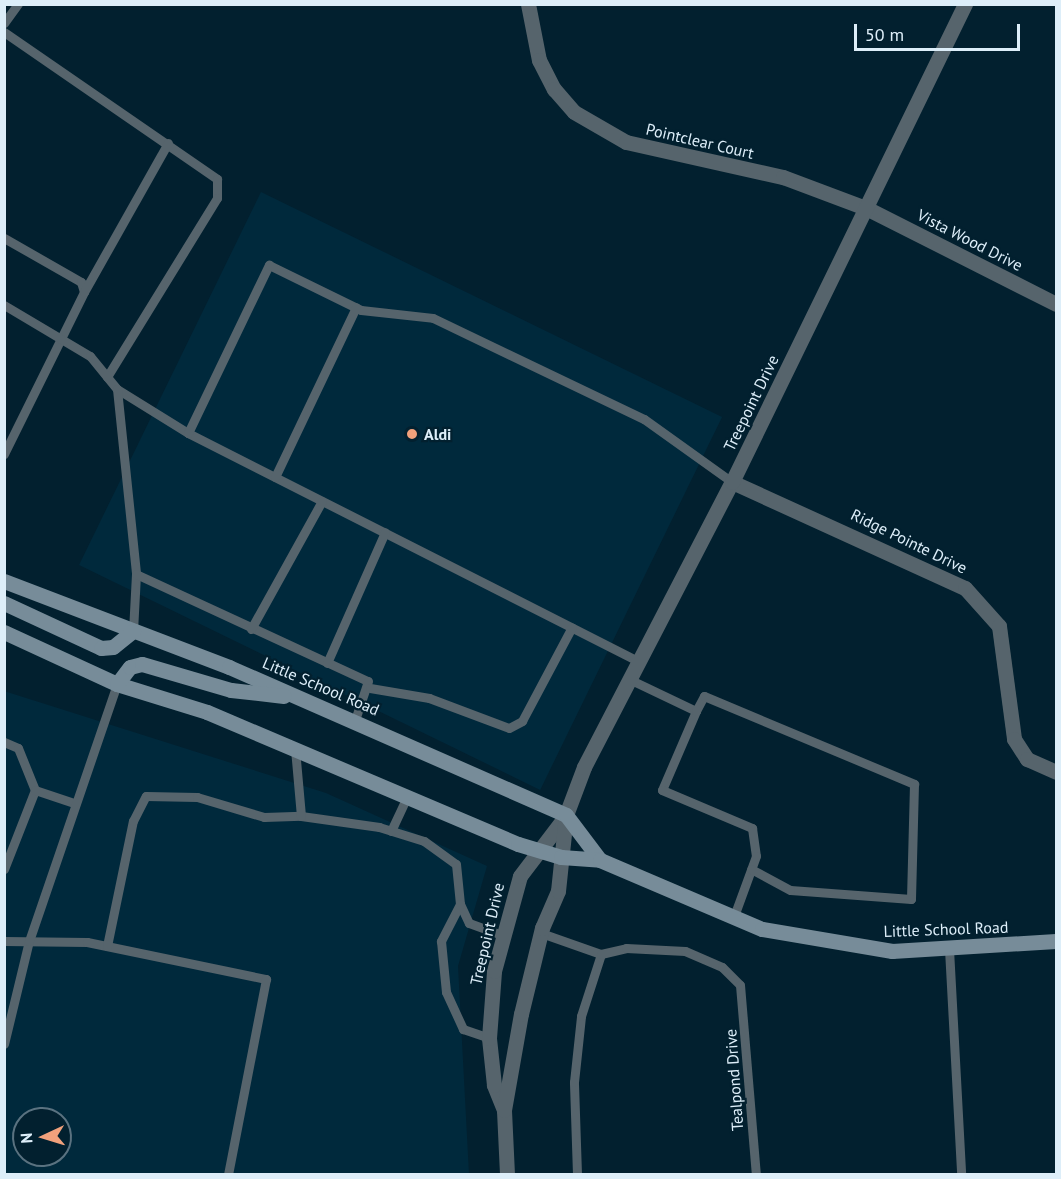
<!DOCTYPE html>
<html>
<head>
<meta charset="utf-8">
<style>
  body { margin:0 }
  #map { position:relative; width:1061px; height:1179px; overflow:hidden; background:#02202f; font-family:"PT Sans",sans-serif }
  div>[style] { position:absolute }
  .built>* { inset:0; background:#00293c; transform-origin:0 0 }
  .service>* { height:9px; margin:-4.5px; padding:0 4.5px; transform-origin:4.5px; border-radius:4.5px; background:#56646c }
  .minor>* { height:15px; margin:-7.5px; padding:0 7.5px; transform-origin:7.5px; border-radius:7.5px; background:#56646c }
  .tertiary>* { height:15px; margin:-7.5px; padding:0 7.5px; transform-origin:7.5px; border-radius:7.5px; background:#56646c }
  .secondary>* { height:15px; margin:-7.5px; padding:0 7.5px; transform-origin:7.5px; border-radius:7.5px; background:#778c99 }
  .dots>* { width:16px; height:16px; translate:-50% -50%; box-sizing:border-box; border:3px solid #02202f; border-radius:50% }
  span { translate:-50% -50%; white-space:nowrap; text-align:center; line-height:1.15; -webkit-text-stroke:4.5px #02202f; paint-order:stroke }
  .street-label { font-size:16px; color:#ddeef9 }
  .poi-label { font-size:16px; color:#ddeef9; font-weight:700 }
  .left { translate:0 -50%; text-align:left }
  .frame { position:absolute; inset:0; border:6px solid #ddeef9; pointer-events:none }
  .north { position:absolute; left:12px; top:1107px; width:60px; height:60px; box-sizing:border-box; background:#02202f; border:2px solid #5a7280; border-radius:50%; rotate:266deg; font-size:16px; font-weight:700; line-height:24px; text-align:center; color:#ddeef9 }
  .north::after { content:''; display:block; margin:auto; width:21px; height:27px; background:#f1a17c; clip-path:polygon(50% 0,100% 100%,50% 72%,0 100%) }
  .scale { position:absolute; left:854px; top:24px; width:166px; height:27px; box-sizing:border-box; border:3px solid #ddeef9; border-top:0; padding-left:8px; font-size:18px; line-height:21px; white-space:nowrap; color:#ddeef9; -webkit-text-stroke:4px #02202f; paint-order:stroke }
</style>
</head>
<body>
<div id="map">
  <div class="built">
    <i style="left:261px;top:192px;width:513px;height:415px;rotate:26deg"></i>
    <i style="clip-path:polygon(evenodd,4px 691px,326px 793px,487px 866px,458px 966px,469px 1174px,5px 1174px,4px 691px,24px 1119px,60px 1119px,60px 1155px,24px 1155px,24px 1119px)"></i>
  </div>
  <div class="service">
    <i style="left:4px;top:23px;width:24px;rotate:-54deg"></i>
    <i style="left:4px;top:32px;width:259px;rotate:34.6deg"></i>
    <i style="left:217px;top:179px;width:19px;rotate:90deg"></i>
    <i style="left:217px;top:198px;width:210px;rotate:121.6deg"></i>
    <i style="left:4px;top:238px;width:89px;rotate:29.7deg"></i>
    <i style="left:81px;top:282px;width:10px;rotate:73deg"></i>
    <i style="left:84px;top:292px;width:181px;rotate:116.3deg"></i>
    <i style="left:84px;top:292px;width:171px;rotate:-60.6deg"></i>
    <i style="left:4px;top:305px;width:100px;rotate:30.7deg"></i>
    <i style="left:90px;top:356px;width:43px;rotate:50.7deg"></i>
    <i style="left:117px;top:389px;width:84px;rotate:31.8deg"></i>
    <i style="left:188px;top:433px;width:507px;rotate:26.87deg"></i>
    <i style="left:117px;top:389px;width:186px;rotate:84.1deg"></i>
    <i style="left:136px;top:574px;width:57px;rotate:93deg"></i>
    <i style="left:188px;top:433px;width:187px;rotate:-64.3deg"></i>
    <i style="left:269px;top:265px;width:102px;rotate:26.1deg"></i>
    <i style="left:361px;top:310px;width:72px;rotate:6.3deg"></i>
    <i style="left:433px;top:318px;width:234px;rotate:25.6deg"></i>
    <i style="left:644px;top:419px;width:108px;rotate:35.6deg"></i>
    <i style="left:275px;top:477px;width:188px;rotate:-64.5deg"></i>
    <i style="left:136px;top:574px;width:255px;rotate:24.8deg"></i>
    <i style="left:368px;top:681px;width:41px;rotate:108.4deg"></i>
    <i style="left:251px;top:629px;width:146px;rotate:-61deg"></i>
    <i style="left:327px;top:663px;width:143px;rotate:-66.1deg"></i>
    <i style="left:631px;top:680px;width:72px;rotate:25.5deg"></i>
    <i style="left:696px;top:711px;width:86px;rotate:113.3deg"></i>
    <i style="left:662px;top:790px;width:98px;rotate:22.9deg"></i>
    <i style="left:752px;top:828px;width:28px;rotate:82deg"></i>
    <i style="left:756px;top:856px;width:64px;rotate:110.1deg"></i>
    <i style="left:370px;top:688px;width:60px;rotate:9.6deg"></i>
    <i style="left:429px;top:698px;width:85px;rotate:20.6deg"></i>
    <i style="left:509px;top:728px;width:15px;rotate:-28deg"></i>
    <i style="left:522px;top:721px;width:106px;rotate:-62deg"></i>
    <i style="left:696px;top:711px;width:17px;rotate:-62deg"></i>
    <i style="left:704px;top:696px;width:228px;rotate:22.7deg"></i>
    <i style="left:914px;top:784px;width:115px;rotate:91.5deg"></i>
    <i style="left:911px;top:899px;width:121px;rotate:-175.7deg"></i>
    <i style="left:790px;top:890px;width:44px;rotate:-151.7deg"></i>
    <i style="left:4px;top:742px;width:15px;rotate:23deg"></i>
    <i style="left:18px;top:748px;width:45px;rotate:68deg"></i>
    <i style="left:35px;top:790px;width:85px;rotate:111.4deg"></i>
    <i style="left:35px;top:790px;width:41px;rotate:18.4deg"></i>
    <i style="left:301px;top:816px;width:79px;rotate:8deg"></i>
    <i style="left:379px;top:827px;width:47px;rotate:17.3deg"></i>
    <i style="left:424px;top:841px;width:39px;rotate:36deg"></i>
    <i style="left:456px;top:864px;width:40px;rotate:84.3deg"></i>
    <i style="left:460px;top:904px;width:21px;rotate:65deg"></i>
    <i style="left:469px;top:923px;width:35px;rotate:20deg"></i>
    <i style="left:391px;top:831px;width:38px;rotate:-65deg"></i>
    <i style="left:460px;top:904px;width:42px;rotate:117.2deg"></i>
    <i style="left:441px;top:941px;width:51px;rotate:84.4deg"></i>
    <i style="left:446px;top:992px;width:41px;rotate:65.3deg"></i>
    <i style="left:463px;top:1029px;width:28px;rotate:19deg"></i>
    <i style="left:541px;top:933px;width:64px;rotate:19.3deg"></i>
    <i style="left:4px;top:941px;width:83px;rotate:0.7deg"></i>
    <i style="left:87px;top:942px;width:183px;rotate:11.7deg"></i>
    <i style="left:266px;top:979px;width:199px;rotate:101deg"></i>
    <i style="left:107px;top:946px;width:128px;rotate:-78.3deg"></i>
    <i style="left:133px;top:821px;width:28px;rotate:-63deg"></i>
    <i style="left:146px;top:796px;width:51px;rotate:1.1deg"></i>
    <i style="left:197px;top:797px;width:70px;rotate:16.6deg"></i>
    <i style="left:264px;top:817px;width:37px;rotate:-2deg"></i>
    <i style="left:301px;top:816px;width:67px;rotate:-95.1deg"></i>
    <i style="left:949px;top:949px;width:225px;rotate:86.9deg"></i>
    <i style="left:4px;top:1044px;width:106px;rotate:-76.4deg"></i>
    <i style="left:29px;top:941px;width:272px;rotate:-71.1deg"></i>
    <i style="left:577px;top:1174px;width:92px;rotate:-91.9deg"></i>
    <i style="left:574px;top:1082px;width:66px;rotate:-83.9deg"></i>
    <i style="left:581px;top:1016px;width:65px;rotate:-72.1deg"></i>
    <i style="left:601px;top:954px;width:26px;rotate:-13deg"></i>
    <i style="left:626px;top:948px;width:59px;rotate:2.9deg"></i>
    <i style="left:685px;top:951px;width:40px;rotate:23.4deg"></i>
    <i style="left:722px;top:967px;width:25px;rotate:45deg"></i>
    <i style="left:740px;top:985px;width:190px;rotate:85.2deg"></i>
  </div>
  <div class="minor">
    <i style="left:528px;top:4px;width:57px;rotate:78.9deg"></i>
    <i style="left:539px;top:60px;width:33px;rotate:63deg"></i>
    <i style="left:554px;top:89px;width:30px;rotate:49deg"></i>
    <i style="left:574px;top:112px;width:60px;rotate:30deg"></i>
    <i style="left:626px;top:142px;width:161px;rotate:12.6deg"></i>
    <i style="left:783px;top:177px;width:91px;rotate:20.6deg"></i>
    <i style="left:868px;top:209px;width:211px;rotate:26.8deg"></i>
    <i style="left:732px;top:482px;width:256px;rotate:24.5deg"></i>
    <i style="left:965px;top:588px;width:51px;rotate:48.2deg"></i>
    <i style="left:999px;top:626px;width:114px;rotate:82.4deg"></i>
    <i style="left:1014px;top:739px;width:24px;rotate:57deg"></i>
    <i style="left:1027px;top:759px;width:32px;rotate:24deg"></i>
  </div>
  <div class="tertiary">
    <i style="left:504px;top:1110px;width:27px;rotate:-112deg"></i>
    <i style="left:494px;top:1085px;width:47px;rotate:-96.1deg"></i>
    <i style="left:489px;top:1038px;width:67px;rotate:-85.7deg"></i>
    <i style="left:494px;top:971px;width:98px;rotate:-74.7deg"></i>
    <i style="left:520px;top:876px;width:74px;rotate:-52.7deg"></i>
    <i style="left:507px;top:1174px;width:64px;rotate:-92.7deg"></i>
    <i style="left:504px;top:1110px;width:97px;rotate:-80deg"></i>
    <i style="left:521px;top:1014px;width:89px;rotate:-76.3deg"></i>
    <i style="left:542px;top:928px;width:40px;rotate:-66.6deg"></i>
    <i style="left:558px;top:891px;width:76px;rotate:-84deg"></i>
    <i style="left:566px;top:815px;width:51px;rotate:-69.4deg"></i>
    <i style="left:584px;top:767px;width:321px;rotate:-62.6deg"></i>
    <i style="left:732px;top:482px;width:532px;rotate:-64.01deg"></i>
  </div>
  <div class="secondary">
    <i style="left:4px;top:581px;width:241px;rotate:20.9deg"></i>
    <i style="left:229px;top:667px;width:368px;rotate:23.7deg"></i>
    <i style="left:566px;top:815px;width:56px;rotate:52.9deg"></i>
    <i style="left:4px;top:603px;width:107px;rotate:24.9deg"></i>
    <i style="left:101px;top:648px;width:12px;rotate:-5deg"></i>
    <i style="left:113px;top:647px;width:26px;rotate:-39deg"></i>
    <i style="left:4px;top:632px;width:124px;rotate:24.7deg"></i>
    <i style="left:117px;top:684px;width:94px;rotate:17.3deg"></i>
    <i style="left:207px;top:712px;width:338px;rotate:23deg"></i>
    <i style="left:518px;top:844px;width:45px;rotate:16.8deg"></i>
    <i style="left:561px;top:857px;width:39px;rotate:4deg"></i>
    <i style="left:600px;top:860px;width:176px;rotate:23.1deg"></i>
    <i style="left:762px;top:929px;width:132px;rotate:9.6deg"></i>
    <i style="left:892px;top:951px;width:164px;rotate:-3.5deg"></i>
    <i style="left:117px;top:684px;width:21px;rotate:-53deg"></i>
    <i style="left:130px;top:667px;width:12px;rotate:-14deg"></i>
    <i style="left:142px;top:664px;width:93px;rotate:16.3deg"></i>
    <i style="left:231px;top:690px;width:53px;rotate:6.5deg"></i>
  </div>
  <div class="dots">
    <i style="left:412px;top:434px;background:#f1a17c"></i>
  </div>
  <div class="street-label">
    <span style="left:700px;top:141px;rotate:13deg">Pointclear Court</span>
    <span style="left:970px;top:240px;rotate:27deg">Vista Wood Drive</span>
    <span style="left:751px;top:403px;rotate:-64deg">Treepoint Drive</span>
    <span style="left:909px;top:541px;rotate:26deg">Ridge Pointe Drive</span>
    <span style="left:321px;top:686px;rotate:23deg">Little School Road</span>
    <span style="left:946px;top:929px;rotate:-2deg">Little School Road</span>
    <span style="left:487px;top:934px;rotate:-77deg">Treepoint Drive</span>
    <span style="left:734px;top:1080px;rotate:-94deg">Tealpond Drive</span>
  </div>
  <div class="poi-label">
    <span class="left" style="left:424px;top:434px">Aldi</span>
  </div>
  <div class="frame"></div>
  <div class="north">N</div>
  <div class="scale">50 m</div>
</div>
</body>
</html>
